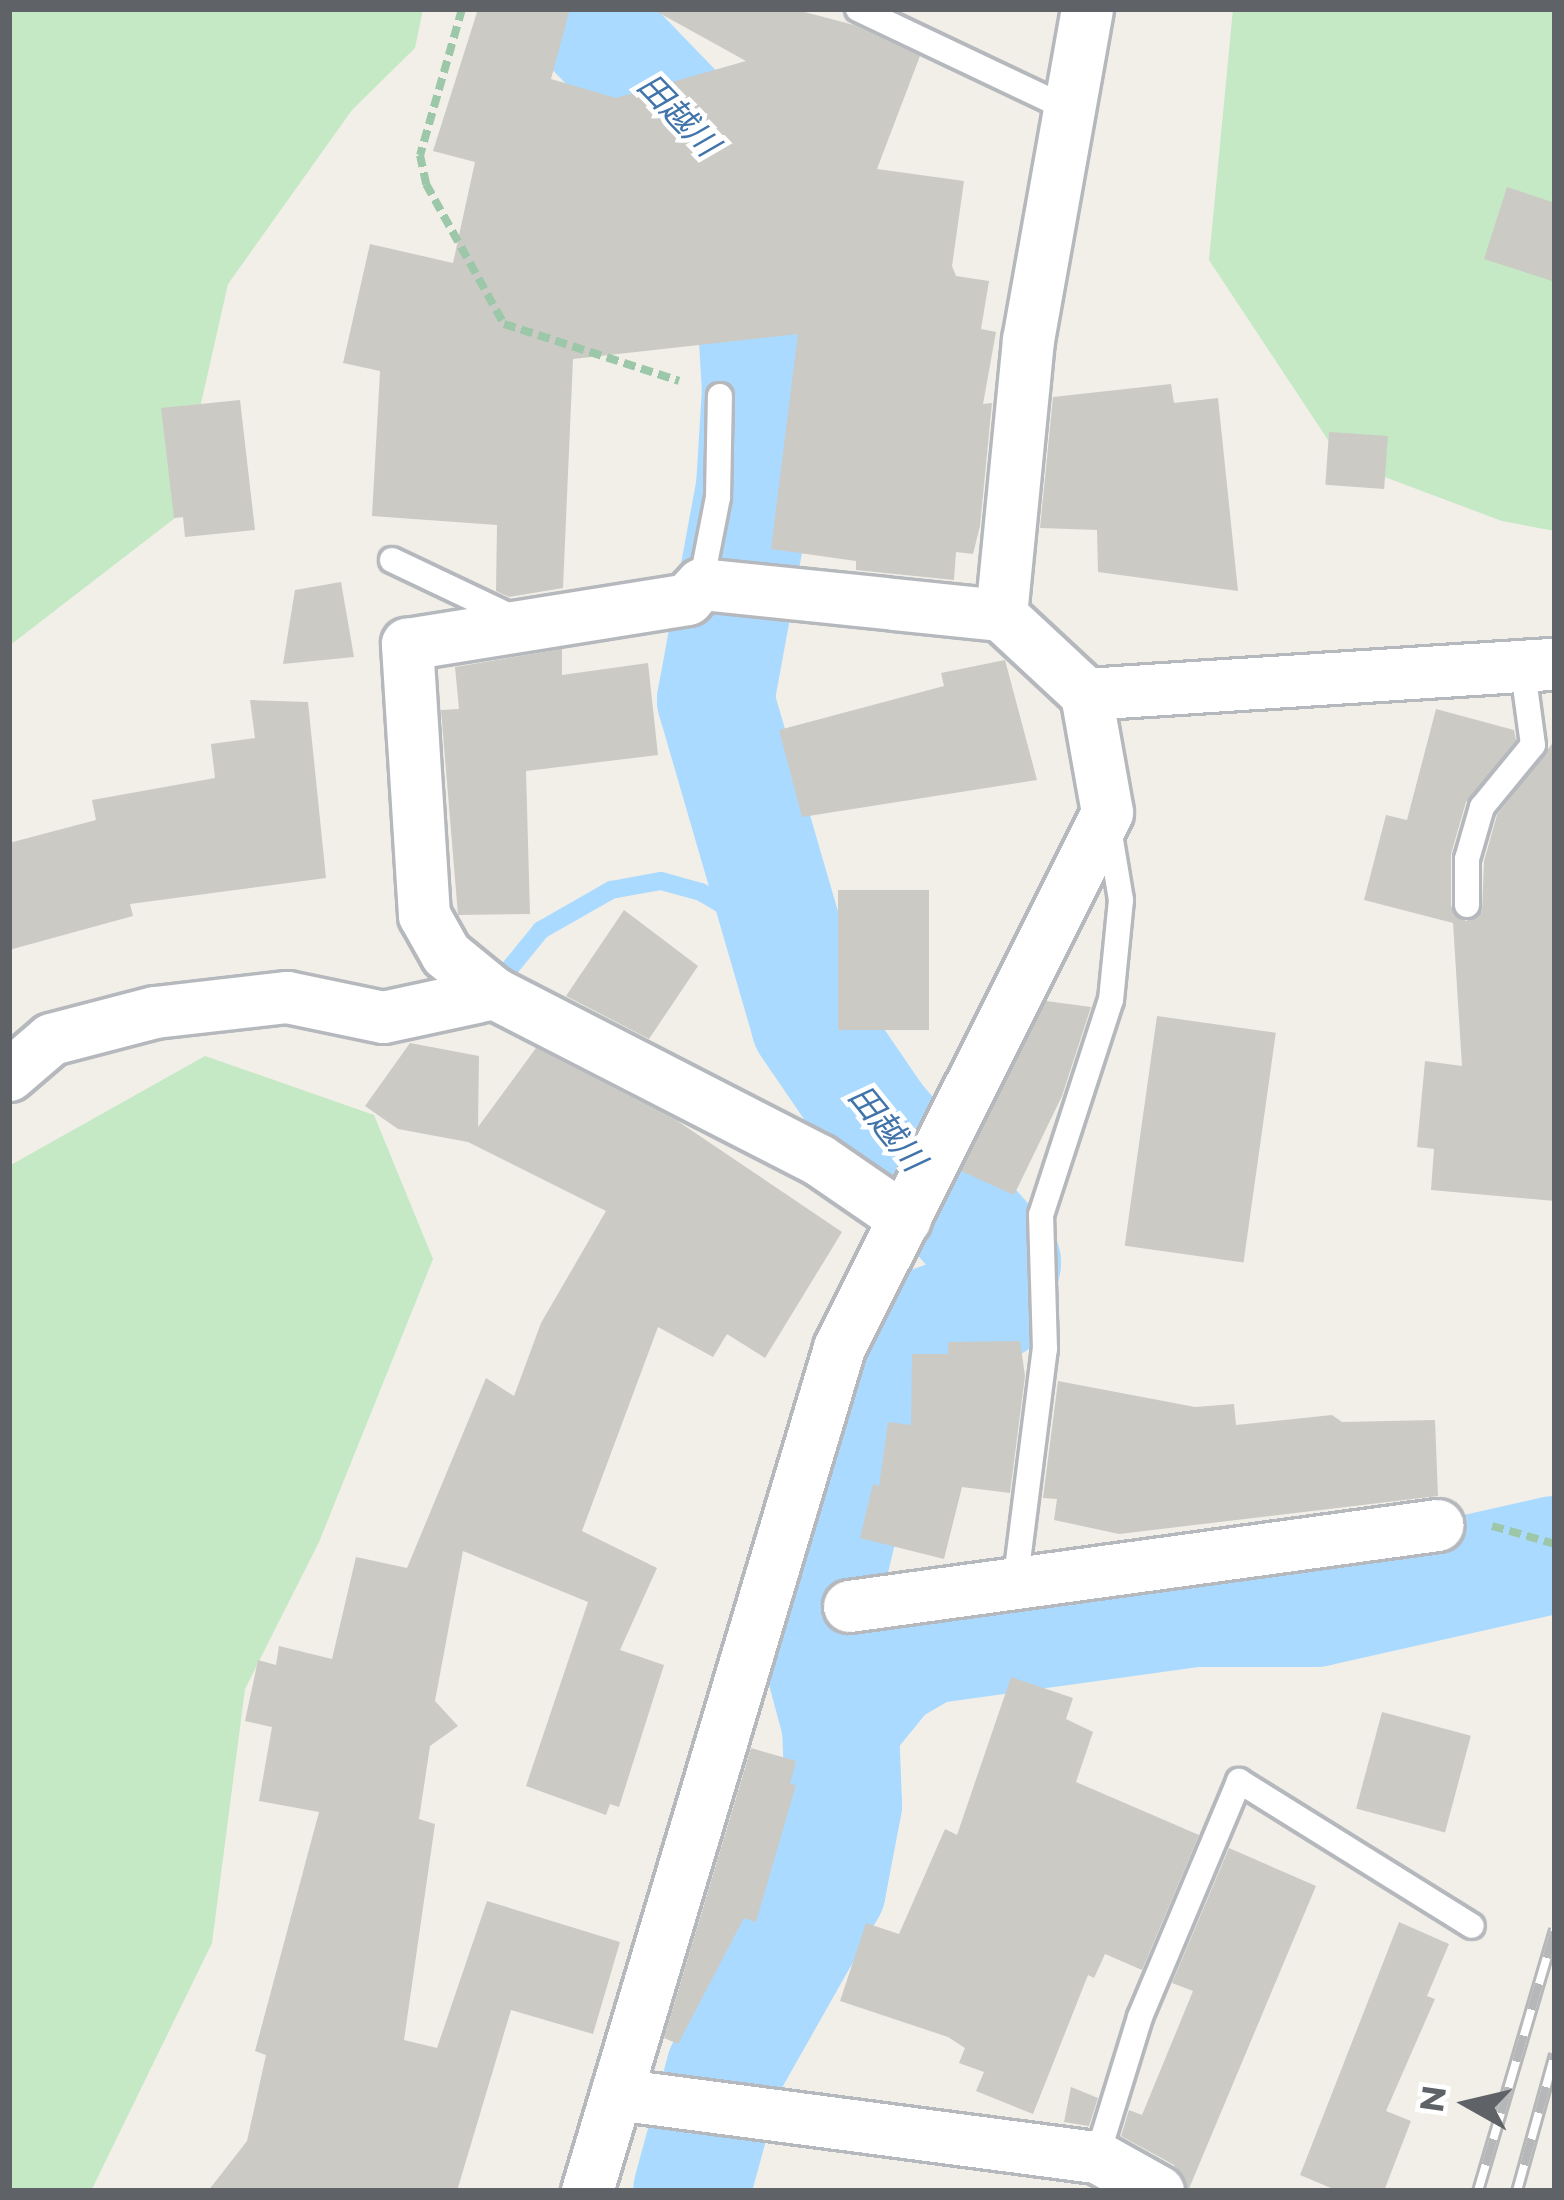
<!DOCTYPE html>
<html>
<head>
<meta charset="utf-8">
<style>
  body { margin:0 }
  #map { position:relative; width:1564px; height:2200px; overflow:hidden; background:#f1efe8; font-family:Montserrat,"Noto Sans JP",sans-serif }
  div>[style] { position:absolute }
  .green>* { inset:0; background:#c5e8c5 }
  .stream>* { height:18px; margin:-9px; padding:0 9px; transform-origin:9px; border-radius:9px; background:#aadaff }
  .river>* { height:117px; margin:-58.5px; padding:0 58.5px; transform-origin:58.5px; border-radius:58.5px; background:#aadaff }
  .building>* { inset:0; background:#cccac5; transform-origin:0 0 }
  .path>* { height:8px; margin-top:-4px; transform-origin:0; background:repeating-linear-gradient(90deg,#9cc7a9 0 12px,transparent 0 18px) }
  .roads { filter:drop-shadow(3px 0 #b5b8bc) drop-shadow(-3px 0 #b5b8bc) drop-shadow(0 3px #b5b8bc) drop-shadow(0 -3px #b5b8bc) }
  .lane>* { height:24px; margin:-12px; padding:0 12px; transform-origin:12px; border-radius:12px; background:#fff }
  .street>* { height:51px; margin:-25.5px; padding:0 25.5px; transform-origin:25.5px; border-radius:25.5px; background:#fff }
  .rail>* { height:14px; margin-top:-7px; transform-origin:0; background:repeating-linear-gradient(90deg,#fff 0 27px,#b6b7b8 0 54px); box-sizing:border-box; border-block:3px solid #b6b7b8 }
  span { translate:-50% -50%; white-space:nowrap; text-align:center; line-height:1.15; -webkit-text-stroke:9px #fff; paint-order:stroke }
  .water-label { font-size:33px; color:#4174aa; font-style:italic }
  .frame { position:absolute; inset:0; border:12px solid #5f6368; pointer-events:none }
  .north { position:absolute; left:1408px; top:2044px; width:120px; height:120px; -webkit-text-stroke:9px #fff; paint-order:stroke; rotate:278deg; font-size:33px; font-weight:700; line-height:48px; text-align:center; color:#5f6368 }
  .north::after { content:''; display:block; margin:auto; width:42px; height:54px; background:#5f6368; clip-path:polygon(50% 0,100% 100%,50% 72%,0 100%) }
</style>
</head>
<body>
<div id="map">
  <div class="green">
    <i style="clip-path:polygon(9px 9px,423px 9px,415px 48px,352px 110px,228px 284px,175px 518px,9px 646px)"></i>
    <i style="clip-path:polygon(1233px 9px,1555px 9px,1555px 531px,1502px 521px,1342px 461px,1209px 260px)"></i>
    <i style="clip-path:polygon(205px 1056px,374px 1115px,433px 1259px,319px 1542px,245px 1689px,212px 1943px,91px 2191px,9px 2191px,9px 1166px)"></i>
  </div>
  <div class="stream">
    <i style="left:505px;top:974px;width:57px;rotate:-50.7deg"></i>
    <i style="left:541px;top:930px;width:81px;rotate:-29.7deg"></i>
    <i style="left:611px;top:890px;width:51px;rotate:-10.2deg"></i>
    <i style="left:661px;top:881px;width:41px;rotate:15.4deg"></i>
    <i style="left:701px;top:892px;width:100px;rotate:30.7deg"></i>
  </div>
  <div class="river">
    <i style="left:575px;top:9px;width:214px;rotate:45.9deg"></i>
    <i style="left:724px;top:163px;width:64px;rotate:66.2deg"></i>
    <i style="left:750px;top:222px;width:167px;rotate:86.6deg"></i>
    <i style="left:760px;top:389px;width:98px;rotate:93.5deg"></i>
    <i style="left:754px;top:487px;width:216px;rotate:100.4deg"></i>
    <i style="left:715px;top:699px;width:337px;rotate:73.8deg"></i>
    <i style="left:809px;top:1023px;width:119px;rotate:55.6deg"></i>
    <i style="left:876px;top:1121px;width:189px;rotate:48.2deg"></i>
    <i style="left:1002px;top:1262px;width:40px;rotate:102deg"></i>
    <i style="left:994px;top:1301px;width:118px;rotate:159.7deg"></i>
    <i style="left:883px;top:1342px;width:294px;rotate:103.6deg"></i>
    <i style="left:814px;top:1628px;width:100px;rotate:75deg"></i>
    <i style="left:840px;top:1725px;width:79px;rotate:87.8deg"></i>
    <i style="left:843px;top:1804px;width:86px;rotate:100.8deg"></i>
    <i style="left:827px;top:1888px;width:209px;rotate:119.5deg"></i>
    <i style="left:724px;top:2070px;width:125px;rotate:105.3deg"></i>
    <i style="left:840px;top:1725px;width:72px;rotate:-50.6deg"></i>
    <i style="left:886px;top:1669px;width:48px;rotate:-30.3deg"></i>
    <i style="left:927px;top:1645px;width:271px;rotate:-7.9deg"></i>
    <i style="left:1195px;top:1608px;width:120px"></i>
    <i style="left:1315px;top:1608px;width:246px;rotate:-12.7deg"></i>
  </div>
  <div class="building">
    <i style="clip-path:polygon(478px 9px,570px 9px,551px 79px,616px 98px,746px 61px,652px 9px,793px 9px,854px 25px,920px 56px,877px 169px,964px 181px,952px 266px,956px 276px,989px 281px,981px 329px,996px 332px,983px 404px,992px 403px,980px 526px,973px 554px,956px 552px,954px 580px,856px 570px,856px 561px,771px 549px,798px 334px,573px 359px,563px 588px,509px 597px,496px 591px,497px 525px,372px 516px,380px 371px,343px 363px,370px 244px,453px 263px,475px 162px,433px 151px)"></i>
    <i style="clip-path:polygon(1507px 187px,1555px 203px,1555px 282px,1484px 259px)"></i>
    <i style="clip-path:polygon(1171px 384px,1174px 403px,1218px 398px,1238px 591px,1098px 572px,1097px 530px,1040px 528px,1053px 397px)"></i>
    <i style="clip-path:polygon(240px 400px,255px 530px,185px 537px,183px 517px,174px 518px,161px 408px)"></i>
    <i style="left:1329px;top:432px;width:59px;height:53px;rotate:4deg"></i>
    <i style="clip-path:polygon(341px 582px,354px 657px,283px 664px,295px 590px)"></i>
    <i style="clip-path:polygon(562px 649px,562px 675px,648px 663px,658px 755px,526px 771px,530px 914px,458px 915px,441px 710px,459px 709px,455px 667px)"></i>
    <i style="clip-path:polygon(1005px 660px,1037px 780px,802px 817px,779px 730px,944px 686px,941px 673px)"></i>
    <i style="clip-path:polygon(250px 700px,308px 702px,326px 878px,130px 904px,133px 916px,9px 950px,9px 843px,96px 820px,92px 800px,215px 778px,211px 744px,255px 738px)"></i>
    <i style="clip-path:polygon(1436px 709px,1514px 730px,1516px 740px,1466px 802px,1451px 854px,1451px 906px,1466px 921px,1482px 912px,1484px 861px,1497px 815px,1555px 740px,1555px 1201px,1431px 1190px,1434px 1149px,1417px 1147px,1425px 1061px,1462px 1066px,1453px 923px,1364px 900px,1386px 815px,1407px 820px)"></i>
    <i style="left:929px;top:890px;width:140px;height:91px;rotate:90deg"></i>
    <i style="clip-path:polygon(624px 910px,698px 966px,649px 1039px,566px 996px)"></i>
    <i style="clip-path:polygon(1046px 1001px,1091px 1007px,1062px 1096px,1014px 1195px,961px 1171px)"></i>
    <i style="left:1157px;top:1016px;width:120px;height:232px;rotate:8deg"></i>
    <i style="clip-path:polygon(410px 1043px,479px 1056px,478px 1127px,536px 1048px,676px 1120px,842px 1232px,765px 1358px,727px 1334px,713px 1357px,658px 1327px,582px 1531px,657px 1568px,620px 1650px,664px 1665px,619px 1807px,610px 1804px,606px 1815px,526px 1786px,588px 1602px,463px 1551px,435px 1701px,458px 1726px,430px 1746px,419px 1819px,435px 1824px,404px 2040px,437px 2048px,487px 1901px,620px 1942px,593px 2034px,511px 2010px,457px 2191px,208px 2191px,247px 2141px,266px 2055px,255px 2051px,319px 1812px,259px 1801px,272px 1727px,245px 1721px,258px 1660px,276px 1665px,279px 1646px,332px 1659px,356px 1557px,407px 1568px,486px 1378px,514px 1396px,541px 1323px,606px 1211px,468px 1142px,398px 1129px,365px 1106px)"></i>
    <i style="clip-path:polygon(1020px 1341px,1025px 1376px,1010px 1493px,962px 1487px,944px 1559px,860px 1538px,873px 1484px,879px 1486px,888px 1422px,911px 1425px,912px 1354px,948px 1354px,948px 1342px)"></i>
    <i style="clip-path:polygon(1058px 1381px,1195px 1407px,1234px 1404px,1236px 1425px,1332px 1415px,1342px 1422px,1435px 1420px,1438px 1496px,1119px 1534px,1054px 1520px,1057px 1499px,1043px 1498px)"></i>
    <i style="clip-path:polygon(1011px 1677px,1073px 1698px,1066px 1719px,1093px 1732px,1076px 1782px,1199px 1835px,1142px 1970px,1105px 1954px,1094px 1978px,1088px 1975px,1033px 2114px,976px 2091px,984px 2072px,959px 2063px,965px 2048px,948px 2037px,840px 2001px,866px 1923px,899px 1934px,945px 1829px,957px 1835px)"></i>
    <i style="left:1382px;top:1712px;width:92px;height:100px;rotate:15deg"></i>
    <i style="clip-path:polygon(751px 1748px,796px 1761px,790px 1784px,796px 1785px,756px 1922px,744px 1918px,678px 2044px,664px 2038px)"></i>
    <i style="clip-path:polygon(1229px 1848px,1316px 1886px,1188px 2191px,1174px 2165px,1121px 2136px,1129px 2110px,1142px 2115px,1193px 1991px,1172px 1983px)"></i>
    <i style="clip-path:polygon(1399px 1922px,1449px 1944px,1427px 1996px,1435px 1999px,1386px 2111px,1411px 2121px,1384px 2191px,1338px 2191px,1300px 2175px)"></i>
    <i style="clip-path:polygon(1071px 2087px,1098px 2098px,1089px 2126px,1064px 2122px)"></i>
  </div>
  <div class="path">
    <i style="left:462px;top:9px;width:152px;rotate:106deg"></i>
    <i style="left:420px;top:155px;width:30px;rotate:78deg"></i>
    <i style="left:426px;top:184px;width:160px;rotate:60.9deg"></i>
    <i style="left:504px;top:324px;width:184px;rotate:18deg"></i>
    <i style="left:1492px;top:1526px;width:66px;rotate:15.9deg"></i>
  </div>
  <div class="roads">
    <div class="lane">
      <i style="left:858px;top:9px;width:233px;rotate:25.4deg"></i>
      <i style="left:392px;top:560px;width:135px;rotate:25.4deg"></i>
      <i style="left:701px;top:584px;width:89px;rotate:-78.9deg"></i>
      <i style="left:718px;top:497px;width:101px;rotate:-88.9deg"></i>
      <i style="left:1467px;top:905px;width:46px;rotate:-90deg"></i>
      <i style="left:1467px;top:859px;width:54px;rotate:-73.9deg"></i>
      <i style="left:1482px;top:807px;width:80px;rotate:-50.6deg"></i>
      <i style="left:1533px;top:745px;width:82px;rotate:-97.7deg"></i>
      <i style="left:1015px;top:1585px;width:238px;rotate:-82.8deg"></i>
      <i style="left:1045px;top:1349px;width:134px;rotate:-91.7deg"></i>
      <i style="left:1041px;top:1215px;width:226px;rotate:-72deg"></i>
      <i style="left:1111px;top:1000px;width:100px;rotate:-84.3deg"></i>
      <i style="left:1121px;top:900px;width:73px;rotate:-99.5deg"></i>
      <i style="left:1097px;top:2157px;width:146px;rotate:-72.9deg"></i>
      <i style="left:1140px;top:2017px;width:256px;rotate:-67.2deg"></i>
      <i style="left:1239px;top:1781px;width:274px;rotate:31.9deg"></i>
    </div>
    <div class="street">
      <i style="left:1086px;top:694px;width:470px;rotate:-3.7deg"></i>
      <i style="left:9px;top:1075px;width:55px;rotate:-40.6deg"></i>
      <i style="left:51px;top:1039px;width:107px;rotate:-14.6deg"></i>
      <i style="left:155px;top:1012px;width:133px;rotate:-6.5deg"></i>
      <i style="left:287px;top:997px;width:98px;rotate:11.8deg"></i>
      <i style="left:383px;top:1017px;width:114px;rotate:-12.2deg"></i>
      <i style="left:905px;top:1219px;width:104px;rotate:-145.5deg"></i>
      <i style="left:819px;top:1160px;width:365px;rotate:-152.8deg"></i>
      <i style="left:494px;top:993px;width:62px;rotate:-140.9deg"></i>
      <i style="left:446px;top:954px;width:45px;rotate:-119.4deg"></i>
      <i style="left:424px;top:915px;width:272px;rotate:-93.6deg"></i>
      <i style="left:407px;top:644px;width:284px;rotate:-9.1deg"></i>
      <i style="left:687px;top:599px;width:21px;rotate:-47deg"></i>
      <i style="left:701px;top:584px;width:302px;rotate:5.9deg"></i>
      <i style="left:849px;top:1606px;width:594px;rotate:-7.84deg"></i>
      <i style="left:616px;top:2094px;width:485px;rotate:7.5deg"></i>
      <i style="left:1097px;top:2157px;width:70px;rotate:29.1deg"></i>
      <i style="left:587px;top:2191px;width:880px;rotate:-73.36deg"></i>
      <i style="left:839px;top:1348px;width:599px;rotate:-63.43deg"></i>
      <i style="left:1107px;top:812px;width:120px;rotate:-100.1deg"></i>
      <i style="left:1086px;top:694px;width:116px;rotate:-137.1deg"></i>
      <i style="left:1001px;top:615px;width:276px;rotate:-84.4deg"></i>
      <i style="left:1028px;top:340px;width:336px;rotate:-79.9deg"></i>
    </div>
  </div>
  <div class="rail">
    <i style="left:1478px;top:2191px;width:273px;rotate:-73.6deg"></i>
    <i style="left:1517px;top:2191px;width:142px;rotate:-74.5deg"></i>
  </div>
  <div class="water-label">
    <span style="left:678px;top:115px;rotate:46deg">田越川</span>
    <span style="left:887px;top:1128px;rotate:51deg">田越川</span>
  </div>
  <div class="frame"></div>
  <div class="north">N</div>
</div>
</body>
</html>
